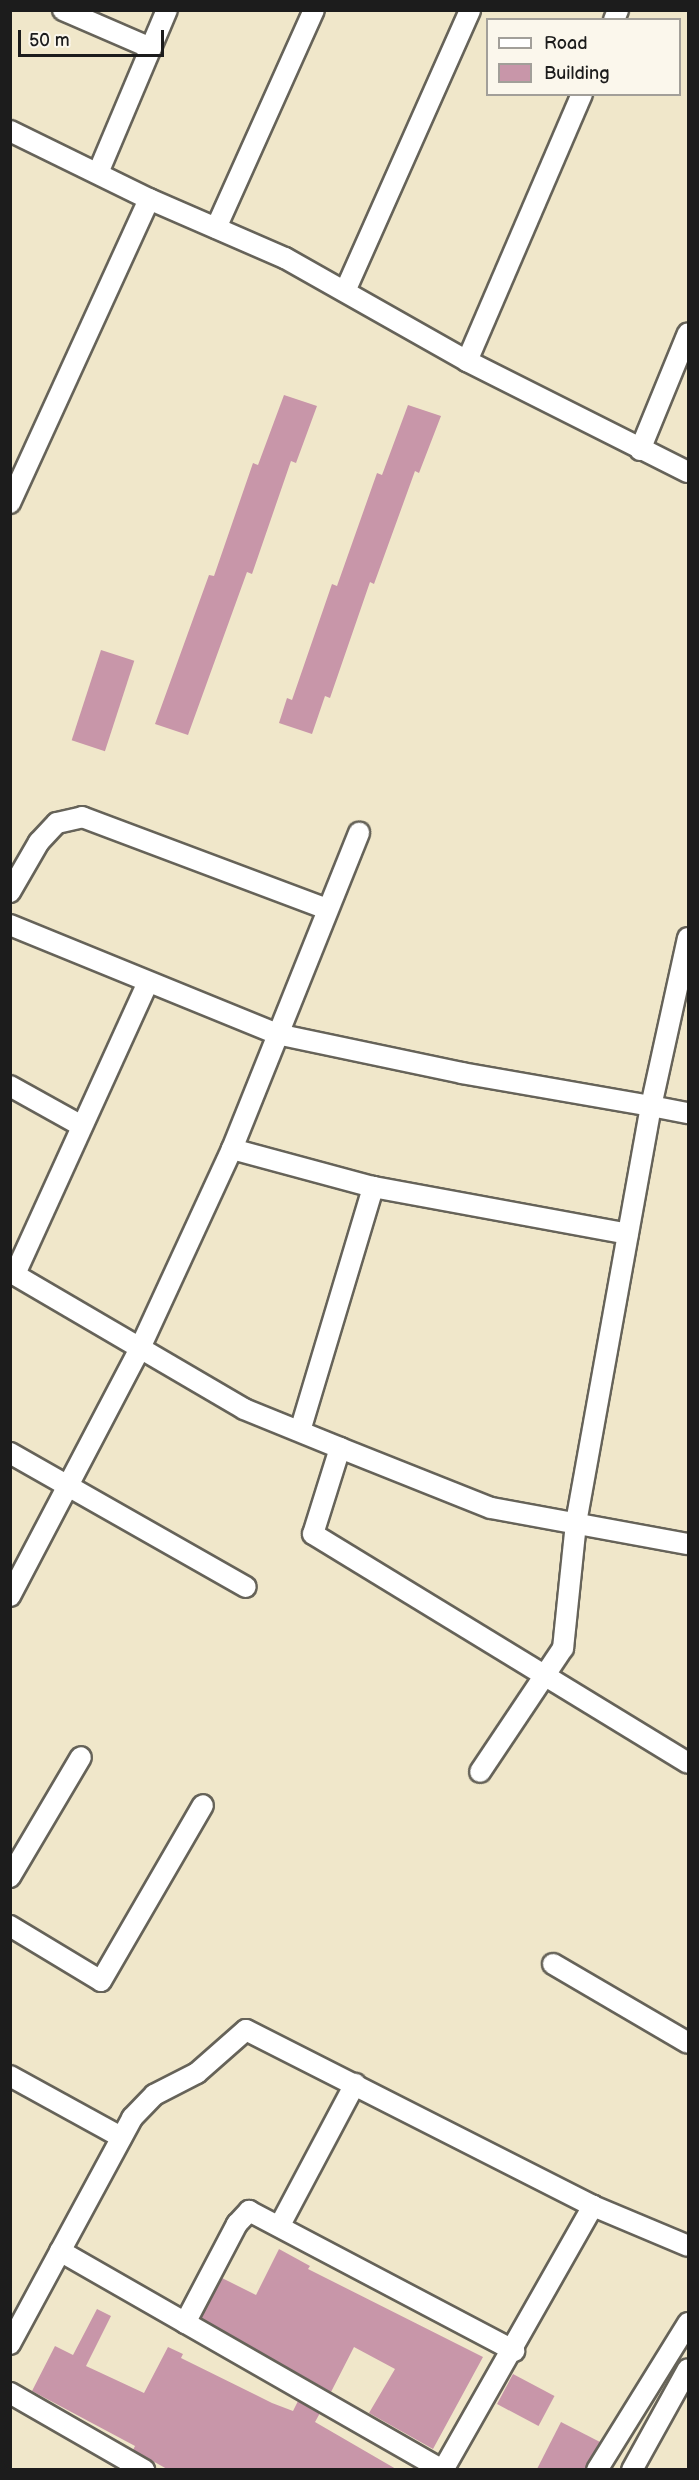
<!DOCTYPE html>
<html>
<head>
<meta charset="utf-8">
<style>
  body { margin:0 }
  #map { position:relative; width:699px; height:2480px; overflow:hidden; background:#f0e7ca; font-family:"Balsamiq Sans",sans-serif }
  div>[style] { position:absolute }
  .building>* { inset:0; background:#c896a9; transform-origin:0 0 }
  .roads { filter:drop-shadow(2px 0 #666359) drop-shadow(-2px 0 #666359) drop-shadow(0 2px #666359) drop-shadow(0 -2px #666359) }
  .street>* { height:20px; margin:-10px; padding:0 10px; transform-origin:10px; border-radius:10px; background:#fff }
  span { translate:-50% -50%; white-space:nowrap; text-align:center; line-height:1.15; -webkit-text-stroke:4.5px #fbf7ec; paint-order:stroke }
  .frame { position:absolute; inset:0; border:12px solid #1c1c1c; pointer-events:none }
  .legend { position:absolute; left:486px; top:18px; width:195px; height:78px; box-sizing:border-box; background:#fbf7ec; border:2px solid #a29f99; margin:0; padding:8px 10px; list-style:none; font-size:18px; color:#1c1c1c }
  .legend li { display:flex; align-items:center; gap:12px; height:30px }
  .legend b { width:30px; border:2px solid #a29f99 }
  .scale { position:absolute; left:18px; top:30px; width:146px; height:27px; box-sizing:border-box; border:3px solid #1c1c1c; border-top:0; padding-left:8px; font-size:18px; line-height:21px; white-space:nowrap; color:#1c1c1c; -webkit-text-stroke:4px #fbf7ec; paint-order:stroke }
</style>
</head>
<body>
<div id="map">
  <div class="building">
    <i style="clip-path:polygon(284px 395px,317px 406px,296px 463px,291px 461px,252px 574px,247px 572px,188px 735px,155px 724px,209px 575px,214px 576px,253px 463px,258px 465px)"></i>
    <i style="clip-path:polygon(408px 405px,441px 416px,419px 473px,415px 471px,374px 584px,370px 582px,330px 698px,325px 696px,312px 734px,279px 723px,287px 698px,292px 700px,332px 584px,337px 586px,377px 473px,382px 475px)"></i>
    <i style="left:101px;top:650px;width:35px;height:95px;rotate:18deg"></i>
    <i style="clip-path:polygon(279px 2249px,310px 2266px,308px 2269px,483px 2357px,433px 2449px,369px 2413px,395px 2369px,354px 2347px,331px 2392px,201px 2318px,222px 2278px,256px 2295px)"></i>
    <i style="clip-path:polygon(97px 2309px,111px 2316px,86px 2366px,144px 2393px,168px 2347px,183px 2354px,181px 2358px,272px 2403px,293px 2411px,298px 2401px,320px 2413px,315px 2422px,396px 2469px,167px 2469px,133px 2450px,135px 2446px,32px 2391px,55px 2346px,73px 2355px)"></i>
    <i style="left:513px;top:2374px;width:47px;height:34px;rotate:28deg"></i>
    <i style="clip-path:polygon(561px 2422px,600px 2442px,585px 2469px,537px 2469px)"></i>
  </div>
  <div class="roads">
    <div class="street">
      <i style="left:63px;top:10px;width:96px;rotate:23.4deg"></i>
      <i style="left:614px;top:20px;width:11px;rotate:-68deg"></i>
      <i style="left:10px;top:131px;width:155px;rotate:26.1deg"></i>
      <i style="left:149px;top:199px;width:148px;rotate:23.5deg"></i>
      <i style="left:285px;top:258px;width:209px;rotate:29.5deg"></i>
      <i style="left:467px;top:361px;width:247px;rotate:26.7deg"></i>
      <i style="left:98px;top:173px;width:177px;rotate:-67.1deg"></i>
      <i style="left:216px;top:228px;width:239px;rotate:-65.8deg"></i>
      <i style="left:346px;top:289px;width:305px;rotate:-66deg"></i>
      <i style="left:467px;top:361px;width:291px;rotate:-66.7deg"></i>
      <i style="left:640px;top:450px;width:126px;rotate:-67.7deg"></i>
      <i style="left:10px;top:503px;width:334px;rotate:-65.4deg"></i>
      <i style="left:10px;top:892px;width:58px;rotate:-59.9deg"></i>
      <i style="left:39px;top:842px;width:26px;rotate:-47deg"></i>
      <i style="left:57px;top:823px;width:26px;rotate:-13deg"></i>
      <i style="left:82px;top:817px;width:262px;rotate:20.6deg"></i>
      <i style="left:10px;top:925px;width:288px;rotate:22.2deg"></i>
      <i style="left:277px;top:1034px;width:189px;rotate:11.9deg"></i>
      <i style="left:462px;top:1073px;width:192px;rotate:9.9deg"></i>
      <i style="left:651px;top:1106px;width:424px;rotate:100.2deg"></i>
      <i style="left:576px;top:1523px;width:126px;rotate:95.9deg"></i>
      <i style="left:563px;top:1648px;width:149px;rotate:123.8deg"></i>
      <i style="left:688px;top:938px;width:172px;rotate:102.4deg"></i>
      <i style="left:651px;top:1106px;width:38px;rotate:11deg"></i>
      <i style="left:10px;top:1086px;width:82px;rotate:29.1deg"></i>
      <i style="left:232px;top:1149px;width:146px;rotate:15.1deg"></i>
      <i style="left:373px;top:1187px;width:259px;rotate:10.4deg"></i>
      <i style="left:10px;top:1272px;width:271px;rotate:30.3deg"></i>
      <i style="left:244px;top:1409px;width:104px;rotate:22.1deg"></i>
      <i style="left:340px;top:1448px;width:162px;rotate:21.7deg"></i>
      <i style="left:491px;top:1508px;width:200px;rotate:10.4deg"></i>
      <i style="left:15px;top:1274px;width:319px;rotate:-65.5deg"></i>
      <i style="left:300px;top:1431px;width:255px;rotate:-73.3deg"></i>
      <i style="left:340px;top:1448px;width:90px;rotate:107.4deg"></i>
      <i style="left:313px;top:1534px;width:439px;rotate:31.4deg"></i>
      <i style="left:10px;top:1453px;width:271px;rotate:29.6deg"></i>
      <i style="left:10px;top:1596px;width:280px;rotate:-62.3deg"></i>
      <i style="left:140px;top:1348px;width:219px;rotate:-65.2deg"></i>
      <i style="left:232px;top:1149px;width:341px;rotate:-68.1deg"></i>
      <i style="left:10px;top:1877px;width:139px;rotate:-59.4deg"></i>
      <i style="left:10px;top:1926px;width:106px;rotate:31.1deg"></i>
      <i style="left:101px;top:1981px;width:203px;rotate:-59.9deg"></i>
      <i style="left:553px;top:1964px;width:156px;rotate:30.3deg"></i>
      <i style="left:10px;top:2076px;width:127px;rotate:28.8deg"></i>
      <i style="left:280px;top:2225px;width:160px;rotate:-62deg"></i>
      <i style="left:60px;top:2251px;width:441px;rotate:29.8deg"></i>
      <i style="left:185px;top:2323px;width:112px;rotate:-62.3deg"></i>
      <i style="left:237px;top:2224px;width:18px;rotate:-47deg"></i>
      <i style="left:249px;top:2211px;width:300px;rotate:27.8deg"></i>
      <i style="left:10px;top:2344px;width:257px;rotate:-61.6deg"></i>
      <i style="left:132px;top:2118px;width:32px;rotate:-46deg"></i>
      <i style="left:154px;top:2095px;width:48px;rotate:-27.1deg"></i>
      <i style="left:197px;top:2073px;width:65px;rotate:-41.3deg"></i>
      <i style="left:246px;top:2030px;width:389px;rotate:26.9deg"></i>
      <i style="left:593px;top:2206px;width:103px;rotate:22.8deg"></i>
      <i style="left:10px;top:2393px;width:155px;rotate:29.9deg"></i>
      <i style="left:443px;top:2470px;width:304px;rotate:-60.4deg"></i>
      <i style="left:597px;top:2470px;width:173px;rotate:-58.2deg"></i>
      <i style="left:632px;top:2470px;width:115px;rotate:-61deg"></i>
    </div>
  </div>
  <div class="frame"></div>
  <ul class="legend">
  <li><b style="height:8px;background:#fff"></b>Road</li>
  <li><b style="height:16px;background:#c896a9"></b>Building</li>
  </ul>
  <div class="scale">50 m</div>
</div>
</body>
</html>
